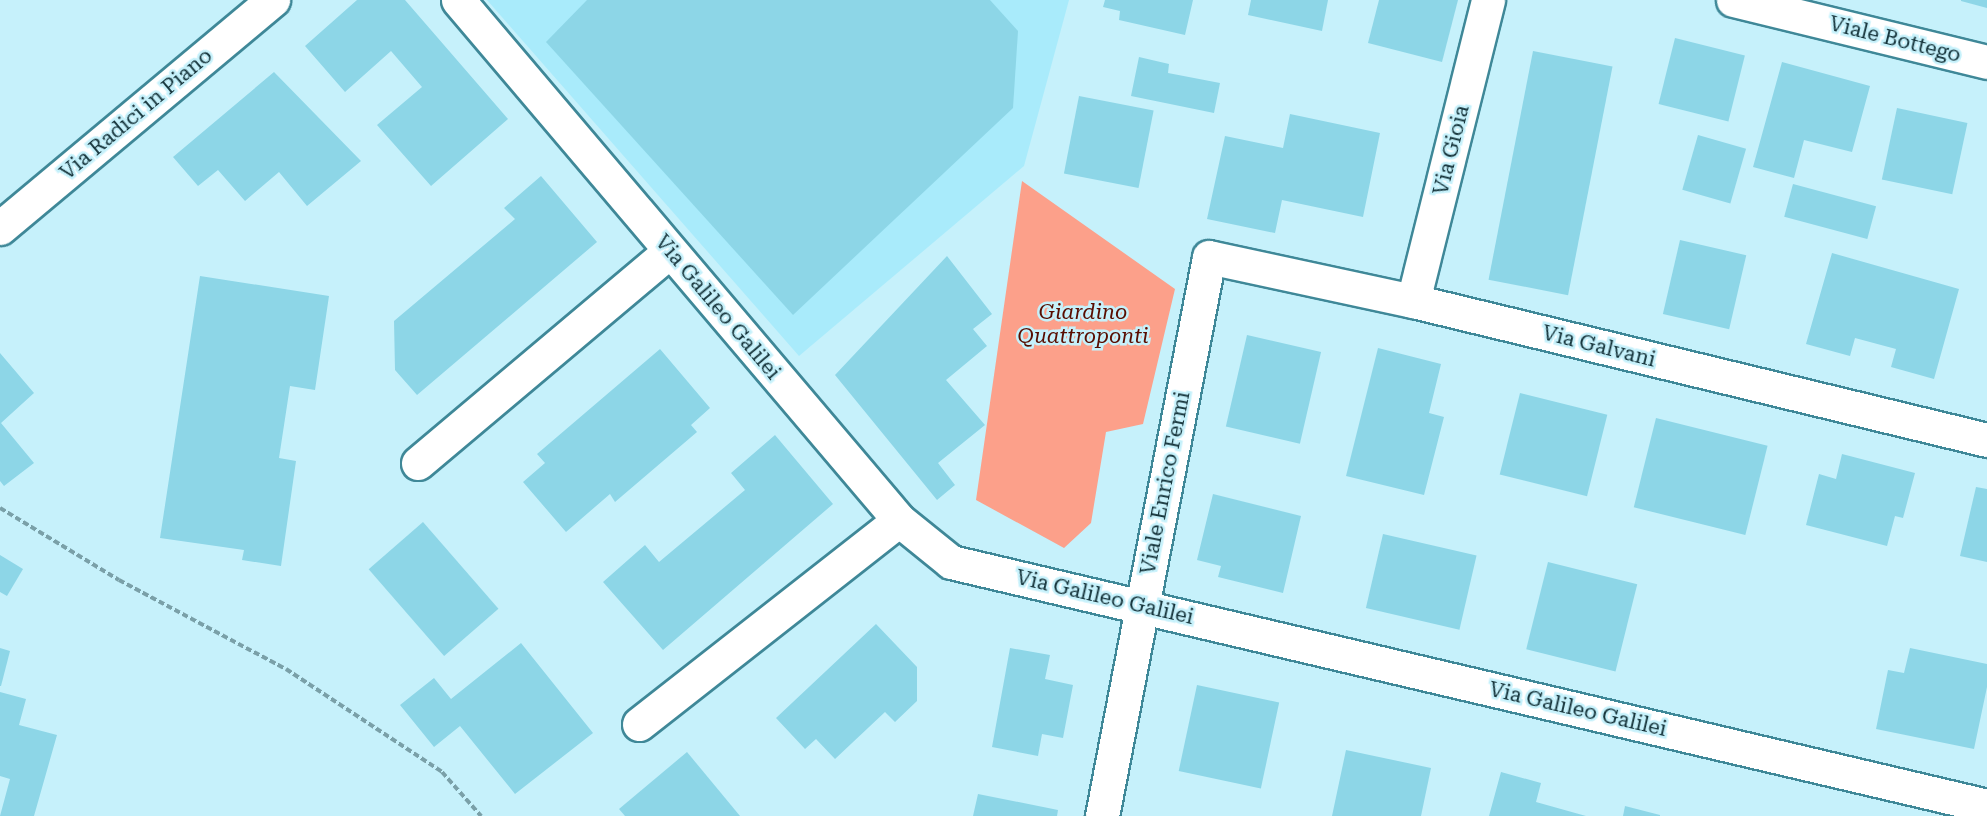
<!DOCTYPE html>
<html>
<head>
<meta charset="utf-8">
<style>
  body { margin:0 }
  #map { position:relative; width:1987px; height:816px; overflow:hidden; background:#c6f1fb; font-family:"Roboto Serif",serif }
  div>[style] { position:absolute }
  .built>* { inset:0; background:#a9ebfb }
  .green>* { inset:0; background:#fca08a }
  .building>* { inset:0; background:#8dd6e7; transform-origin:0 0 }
  .path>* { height:4px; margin-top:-2px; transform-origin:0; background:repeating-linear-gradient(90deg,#7aa0a8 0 6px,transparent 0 9px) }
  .roads { filter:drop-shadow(2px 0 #3f8898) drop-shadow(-2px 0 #3f8898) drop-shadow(0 2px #3f8898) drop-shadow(0 -2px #3f8898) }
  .minor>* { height:33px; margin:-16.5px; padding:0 16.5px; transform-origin:16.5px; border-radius:16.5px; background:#fff }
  span { translate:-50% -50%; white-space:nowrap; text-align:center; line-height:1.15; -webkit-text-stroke:5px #c6f1fb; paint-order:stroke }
  .street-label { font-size:21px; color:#133138 }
  .park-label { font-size:21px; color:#590d00; font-style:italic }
</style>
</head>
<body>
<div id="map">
  <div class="built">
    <i style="clip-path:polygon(487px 0,1069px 0,1024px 166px,799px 356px)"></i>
  </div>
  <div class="green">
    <i style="clip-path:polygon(1022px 181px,1175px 289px,1143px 424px,1106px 432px,1091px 523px,1064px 548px,976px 500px)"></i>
  </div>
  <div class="building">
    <i style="clip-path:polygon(357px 0,405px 0,508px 119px,431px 186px,377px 125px,422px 87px,391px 51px,345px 92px,305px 46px)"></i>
    <i style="clip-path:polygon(587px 0,990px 0,1018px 31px,1013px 108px,793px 315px,546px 42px)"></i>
    <i style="clip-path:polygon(1105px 0,1193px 0,1185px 35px,1119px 20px,1120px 11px,1103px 7px)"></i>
    <i style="clip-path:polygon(1251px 0,1328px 0,1322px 31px,1248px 15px)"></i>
    <i style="clip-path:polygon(1379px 0,1458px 0,1442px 62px,1368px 43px)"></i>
    <i style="clip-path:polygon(1961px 0,1987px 0,1987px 8px,1961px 1px)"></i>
    <i style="left:1675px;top:38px;width:72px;height:68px;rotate:14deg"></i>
    <i style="left:1533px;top:51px;width:81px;height:233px;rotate:11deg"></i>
    <i style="clip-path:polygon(1139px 57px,1169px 64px,1168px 73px,1220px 83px,1214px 113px,1131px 96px)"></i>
    <i style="clip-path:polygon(1782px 62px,1870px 86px,1852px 152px,1804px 140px,1794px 178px,1753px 167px)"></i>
    <i style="clip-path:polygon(274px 72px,361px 161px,307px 206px,279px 172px,245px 201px,218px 170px,198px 186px,173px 157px)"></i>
    <i style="left:1079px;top:96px;width:76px;height:79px;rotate:11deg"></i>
    <i style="left:1897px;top:108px;width:72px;height:73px;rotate:12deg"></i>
    <i style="clip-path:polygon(1290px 114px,1380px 133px,1363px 217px,1282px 200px,1275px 233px,1207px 219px,1225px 136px,1283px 148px)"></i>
    <i style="left:1698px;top:135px;width:50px;height:57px;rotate:16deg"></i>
    <i style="clip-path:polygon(541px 176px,597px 242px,417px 395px,395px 370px,394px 321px,515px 219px,504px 208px)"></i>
    <i style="left:1793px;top:184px;width:86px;height:34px;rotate:15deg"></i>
    <i style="left:1680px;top:240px;width:68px;height:76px;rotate:13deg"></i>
    <i style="clip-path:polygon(1832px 253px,1959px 289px,1934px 379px,1891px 367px,1896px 349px,1855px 338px,1850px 356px,1806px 344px)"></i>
    <i style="clip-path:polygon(947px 256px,992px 314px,973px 329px,987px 346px,946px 380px,985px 425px,938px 463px,955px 485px,937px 500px,835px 375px)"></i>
    <i style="clip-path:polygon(200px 276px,329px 296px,315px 390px,290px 386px,279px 458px,296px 461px,281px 566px,242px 560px,244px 550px,160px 538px)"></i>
    <i style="left:1247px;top:335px;width:76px;height:94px;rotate:13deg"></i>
    <i style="clip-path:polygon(1378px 348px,1441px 364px,1429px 413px,1444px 417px,1424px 495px,1346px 476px)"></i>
    <i style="clip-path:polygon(660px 349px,710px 408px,691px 425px,697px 432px,615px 502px,610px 494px,566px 532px,523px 482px,545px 463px,537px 454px)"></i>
    <i style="clip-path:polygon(0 353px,34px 393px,1px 423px,34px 463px,4px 486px,0 481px)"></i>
    <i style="left:1520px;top:393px;width:90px;height:84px;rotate:14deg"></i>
    <i style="left:1656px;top:418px;width:115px;height:92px;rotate:14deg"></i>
    <i style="clip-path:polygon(775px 435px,833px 504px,663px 650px,603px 582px,645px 545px,659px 562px,745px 490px,731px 473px)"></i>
    <i style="clip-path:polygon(1842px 454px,1915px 473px,1903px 518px,1895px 516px,1887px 546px,1806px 525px,1819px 474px,1836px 479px)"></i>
    <i style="clip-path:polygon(1976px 487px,1987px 489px,1987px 562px,1960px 556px)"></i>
    <i style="clip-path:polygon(1213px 494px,1301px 516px,1283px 593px,1218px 577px,1221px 566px,1197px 560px)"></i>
    <i style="left:423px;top:522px;width:115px;height:72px;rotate:49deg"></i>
    <i style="left:1383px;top:534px;width:96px;height:76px;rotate:13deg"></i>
    <i style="clip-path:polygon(0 555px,23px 569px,7px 596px,0 592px)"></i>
    <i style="left:1548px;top:562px;width:92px;height:90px;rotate:14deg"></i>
    <i style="clip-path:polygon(876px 624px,917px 667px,917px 701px,895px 722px,885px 712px,835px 759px,816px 739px,805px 749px,776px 718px)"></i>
    <i style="clip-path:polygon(521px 643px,593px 733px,515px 794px,460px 726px,434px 747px,400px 705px,434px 678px,451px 699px)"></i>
    <i style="clip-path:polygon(0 648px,10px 651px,1px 686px,0 686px)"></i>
    <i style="clip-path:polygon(1010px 648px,1050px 655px,1045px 679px,1073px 685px,1063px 738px,1042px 734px,1038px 756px,992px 747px)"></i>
    <i style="clip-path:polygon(1910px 648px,1987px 664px,1987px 687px,1974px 749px,1876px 729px,1888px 670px,1904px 673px)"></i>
    <i style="left:1197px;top:685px;width:84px;height:88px;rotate:12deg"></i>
    <i style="clip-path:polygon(0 692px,26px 699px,19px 725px,57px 735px,34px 816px,0 816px,10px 779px,0 776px)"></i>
    <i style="clip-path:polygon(1346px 750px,1431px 768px,1421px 816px,1332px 816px)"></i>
    <i style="clip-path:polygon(687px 752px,740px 816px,625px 816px,619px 809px)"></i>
    <i style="clip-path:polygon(1501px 772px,1541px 783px,1536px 802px,1586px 816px,1489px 816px)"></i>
    <i style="clip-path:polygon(978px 794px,1058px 810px,1057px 816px,973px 816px)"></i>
    <i style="clip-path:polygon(1625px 806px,1660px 815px,1660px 816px,1623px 816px)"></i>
  </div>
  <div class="path">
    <i style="left:0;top:508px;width:139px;rotate:31.2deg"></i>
    <i style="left:119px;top:580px;width:189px;rotate:28.1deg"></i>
    <i style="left:286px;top:669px;width:187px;rotate:33.4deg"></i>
    <i style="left:442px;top:772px;width:59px;rotate:48.4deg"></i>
  </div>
  <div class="roads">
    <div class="minor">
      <i style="left:458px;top:0;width:682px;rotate:49.7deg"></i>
      <i style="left:899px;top:520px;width:67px;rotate:38.9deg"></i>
      <i style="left:951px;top:562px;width:1064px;rotate:13.25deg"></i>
      <i style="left:1733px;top:0;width:261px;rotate:13.7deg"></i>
      <i style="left:0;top:228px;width:356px;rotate:-39.9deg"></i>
      <i style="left:1413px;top:301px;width:310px;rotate:-76deg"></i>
      <i style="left:418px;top:463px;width:329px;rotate:-40.1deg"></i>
      <i style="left:639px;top:724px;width:330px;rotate:-38.1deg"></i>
      <i style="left:1102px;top:816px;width:569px;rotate:-79.16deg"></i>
      <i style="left:1209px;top:257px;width:209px;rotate:12.2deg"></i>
      <i style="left:1413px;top:301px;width:591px;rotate:13.61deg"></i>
    </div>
  </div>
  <div class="street-label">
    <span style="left:1895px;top:39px;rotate:14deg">Viale Bottego</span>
    <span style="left:136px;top:114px;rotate:-40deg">Via Radici in Piano</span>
    <span style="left:1451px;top:150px;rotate:-76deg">Via Gioia</span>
    <span style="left:718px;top:307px;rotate:50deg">Via Galileo Galilei</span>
    <span style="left:1599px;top:346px;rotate:14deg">Via Galvani</span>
    <span style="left:1165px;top:483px;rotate:-79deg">Viale Enrico Fermi</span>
    <span style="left:1105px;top:597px;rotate:13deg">Via Galileo Galilei</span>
    <span style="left:1578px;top:709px;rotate:13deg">Via Galileo Galilei</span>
  </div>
  <div class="park-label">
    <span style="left:1083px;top:324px">Giardino<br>Quattroponti</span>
  </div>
</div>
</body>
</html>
